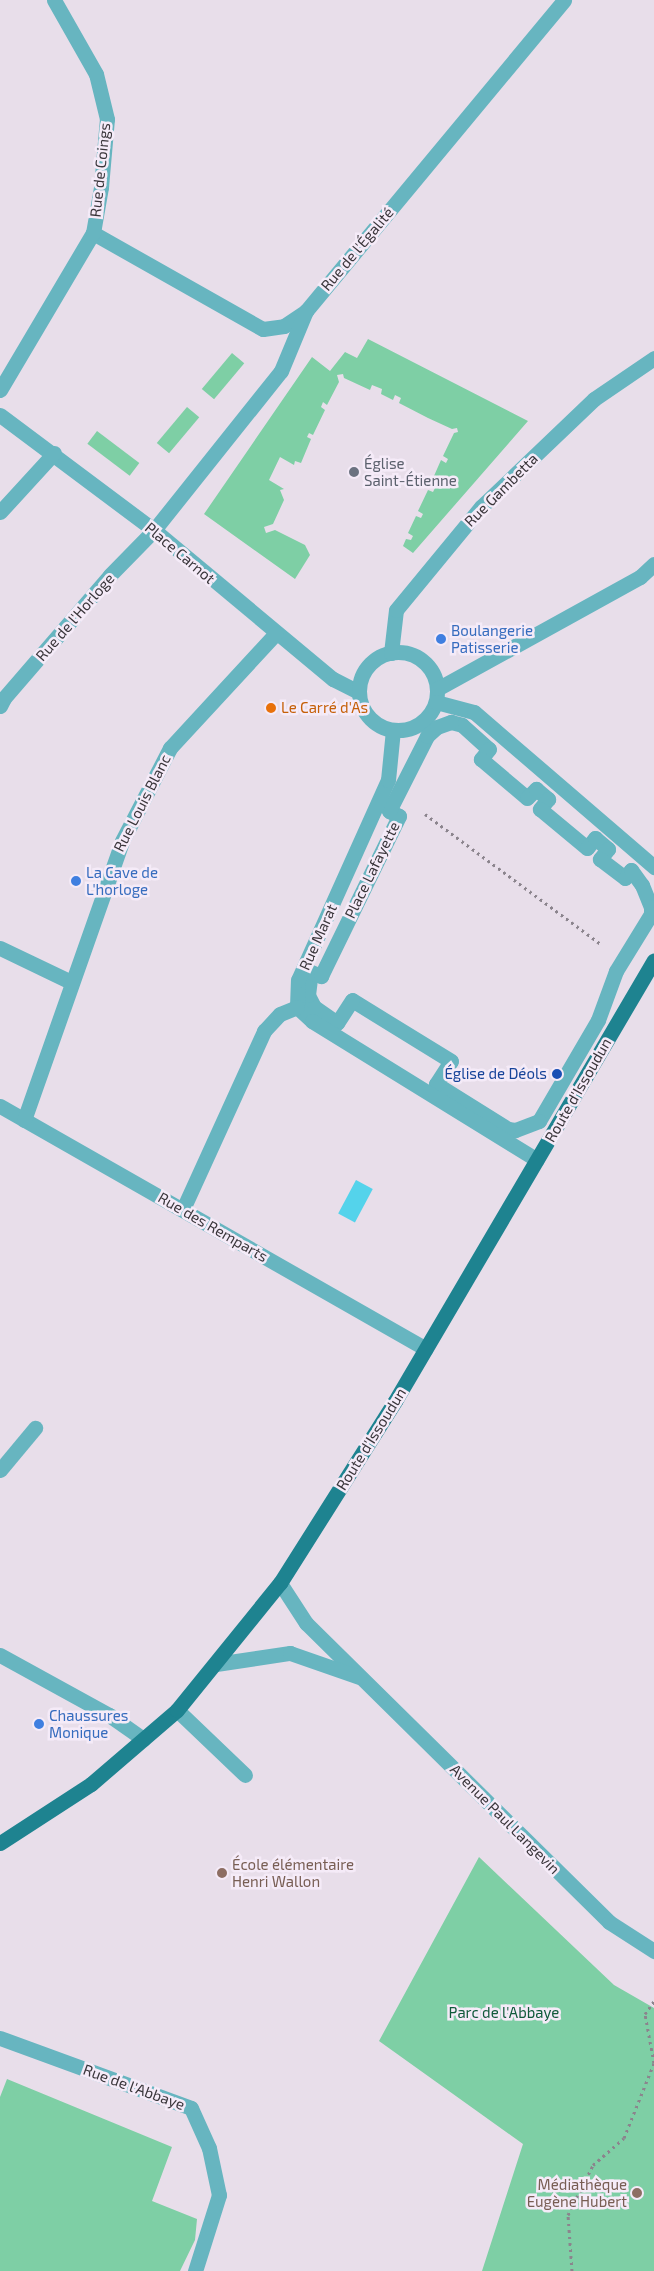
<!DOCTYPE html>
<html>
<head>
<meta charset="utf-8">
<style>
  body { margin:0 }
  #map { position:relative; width:654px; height:2271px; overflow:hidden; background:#e8deea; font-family:"Exo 2",sans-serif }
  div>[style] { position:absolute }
  .green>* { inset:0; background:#7ecfa5; transform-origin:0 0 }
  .water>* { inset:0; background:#54d3eb; transform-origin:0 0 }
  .path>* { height:3px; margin-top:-1.5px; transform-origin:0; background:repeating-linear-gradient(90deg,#8b848d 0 2.5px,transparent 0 6.5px) }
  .minor>* { height:15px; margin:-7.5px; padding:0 7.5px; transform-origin:7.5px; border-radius:7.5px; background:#67b5c0 }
  .minor>.ring { margin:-7.5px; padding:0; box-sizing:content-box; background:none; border:15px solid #67b5c0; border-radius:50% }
  .major>* { height:15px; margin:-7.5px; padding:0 7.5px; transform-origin:7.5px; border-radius:7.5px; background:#1e8390 }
  .dots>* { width:14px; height:14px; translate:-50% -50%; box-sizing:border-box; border:2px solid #f5ebf8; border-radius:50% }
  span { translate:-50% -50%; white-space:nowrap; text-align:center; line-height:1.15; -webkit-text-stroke:5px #f5ebf8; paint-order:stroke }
  .street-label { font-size:15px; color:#3a363b }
  .worship-label { font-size:15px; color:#5b616d }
  .left { translate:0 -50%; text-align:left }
  .shop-label { font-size:15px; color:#366cbe }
  .food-label { font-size:15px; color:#c56008 }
  .transit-label { font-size:15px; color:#164399 }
  .right { translate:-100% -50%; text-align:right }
  .education-label { font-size:15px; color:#785e54 }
  .park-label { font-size:15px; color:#105a3b }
</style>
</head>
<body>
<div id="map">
  <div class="green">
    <i style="clip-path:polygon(368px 339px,528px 421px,413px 553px,403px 546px,406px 539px,411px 540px,413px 536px,408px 533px,416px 516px,421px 518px,423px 514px,418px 511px,428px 490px,433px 492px,435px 488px,430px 485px,441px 460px,446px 463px,448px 459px,443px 456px,454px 433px,458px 432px,457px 428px,452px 429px,428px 418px,399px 403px,401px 398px,395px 395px,393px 400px,381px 394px,382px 389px,372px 385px,370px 390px,344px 378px,343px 374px,337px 375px,339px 382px,327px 405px,323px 402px,321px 407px,325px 410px,313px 435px,309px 433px,307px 437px,311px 439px,301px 463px,295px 461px,294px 465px,280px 457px,269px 480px,284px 489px,280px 490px,284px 500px,273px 524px,264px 527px,266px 533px,275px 530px,305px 545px,310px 555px,295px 579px,204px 514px,312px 357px,330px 371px,345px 352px,357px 358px)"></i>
    <i style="left:232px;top:353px;width:16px;height:47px;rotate:40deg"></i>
    <i style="left:187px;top:407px;width:16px;height:47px;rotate:40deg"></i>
    <i style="left:97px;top:431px;width:53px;height:16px;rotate:37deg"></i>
    <i style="clip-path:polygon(479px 1857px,614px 1985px,654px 2008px,654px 2271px,482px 2271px,523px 2144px,379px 2041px)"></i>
    <i style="clip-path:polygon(7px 2079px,172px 2147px,152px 2201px,197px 2219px,195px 2240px,180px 2271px,0 2271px,0 2097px)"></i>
  </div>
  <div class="water">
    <i style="left:356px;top:1180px;width:19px;height:38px;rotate:28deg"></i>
  </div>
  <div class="path">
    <i style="left:425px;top:814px;width:219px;rotate:36.5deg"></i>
    <i style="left:572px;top:2271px;width:56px;rotate:-94.1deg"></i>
    <i style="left:568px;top:2215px;width:56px;rotate:-63.4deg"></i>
    <i style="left:593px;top:2165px;width:41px;rotate:-41.1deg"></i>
    <i style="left:624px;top:2138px;width:81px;rotate:-68.2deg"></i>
    <i style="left:654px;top:2063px;width:50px;rotate:-100.4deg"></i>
    <i style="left:645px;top:2014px;width:16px;rotate:-55deg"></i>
  </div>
  <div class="minor">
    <i style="left:93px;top:233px;width:195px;rotate:29.5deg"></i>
    <i style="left:263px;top:329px;width:21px;rotate:-8deg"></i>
    <i style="left:284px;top:326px;width:27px;rotate:-34deg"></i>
    <i style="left:306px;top:311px;width:404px;rotate:-50.3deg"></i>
    <i style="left:0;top:390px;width:182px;rotate:-59.4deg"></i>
    <i style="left:93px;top:233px;width:47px;rotate:-80.1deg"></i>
    <i style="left:101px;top:187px;width:68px;rotate:-85deg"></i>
    <i style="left:107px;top:119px;width:46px;rotate:-103.7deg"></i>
    <i style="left:96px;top:74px;width:85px;rotate:-119.6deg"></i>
    <i style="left:0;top:415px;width:192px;rotate:36.8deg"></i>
    <i style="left:154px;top:530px;width:233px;rotate:39.8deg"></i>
    <i style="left:333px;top:679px;width:29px;rotate:27deg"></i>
    <i style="left:0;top:512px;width:80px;rotate:-47.5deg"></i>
    <i class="ring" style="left:359px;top:652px;width:63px;height:63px"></i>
    <i style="left:391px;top:653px;width:43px;rotate:-83.4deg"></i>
    <i style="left:396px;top:610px;width:134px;rotate:-50.5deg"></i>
    <i style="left:481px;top:507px;width:156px;rotate:-43.7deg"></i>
    <i style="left:594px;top:399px;width:73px;rotate:-34.3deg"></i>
    <i style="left:437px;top:689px;width:232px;rotate:-28.9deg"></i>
    <i style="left:640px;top:577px;width:19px;rotate:-43deg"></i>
    <i style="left:436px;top:702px;width:39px;rotate:15deg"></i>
    <i style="left:474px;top:712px;width:238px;rotate:40.7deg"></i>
    <i style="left:0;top:706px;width:9px;rotate:-63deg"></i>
    <i style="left:4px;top:698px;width:162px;rotate:-49.2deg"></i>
    <i style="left:110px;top:575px;width:63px;rotate:-45.6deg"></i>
    <i style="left:154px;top:530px;width:203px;rotate:-51.4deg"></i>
    <i style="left:281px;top:371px;width:65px;rotate:-67.4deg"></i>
    <i style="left:451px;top:722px;width:11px;rotate:15deg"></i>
    <i style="left:462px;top:725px;width:36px;rotate:42deg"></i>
    <i style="left:489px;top:749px;width:13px;rotate:129deg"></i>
    <i style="left:481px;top:759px;width:60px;rotate:40.3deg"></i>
    <i style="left:527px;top:798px;width:13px;rotate:-45deg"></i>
    <i style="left:536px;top:789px;width:16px;rotate:40deg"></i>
    <i style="left:548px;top:799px;width:13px;rotate:129deg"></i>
    <i style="left:540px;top:809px;width:61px;rotate:39.7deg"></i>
    <i style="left:587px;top:848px;width:13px;rotate:-51deg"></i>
    <i style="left:595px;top:838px;width:17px;rotate:40deg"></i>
    <i style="left:608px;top:849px;width:13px;rotate:129deg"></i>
    <i style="left:600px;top:859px;width:31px;rotate:37deg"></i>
    <i style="left:625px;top:878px;width:10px;rotate:-53deg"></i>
    <i style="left:631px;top:870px;width:19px;rotate:54deg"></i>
    <i style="left:642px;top:885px;width:24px;rotate:68deg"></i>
    <i style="left:651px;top:907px;width:7px;rotate:90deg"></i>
    <i style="left:651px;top:914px;width:67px;rotate:121.6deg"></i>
    <i style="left:616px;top:971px;width:52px;rotate:110.2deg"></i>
    <i style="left:598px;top:1020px;width:117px;rotate:120.3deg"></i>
    <i style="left:539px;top:1121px;width:26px;rotate:159deg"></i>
    <i style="left:515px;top:1130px;width:7px;rotate:-172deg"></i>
    <i style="left:508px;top:1129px;width:85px;rotate:-148deg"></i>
    <i style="left:436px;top:1084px;width:27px;rotate:-57deg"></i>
    <i style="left:451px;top:1061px;width:116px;rotate:-148.4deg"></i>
    <i style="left:352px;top:1000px;width:27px;rotate:123deg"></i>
    <i style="left:337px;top:1023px;width:28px;rotate:-145deg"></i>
    <i style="left:314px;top:1007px;width:13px;rotate:-117deg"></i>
    <i style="left:308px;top:995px;width:23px;rotate:-83deg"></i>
    <i style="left:311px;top:972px;width:11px;rotate:22deg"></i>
    <i style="left:321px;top:976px;width:178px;rotate:-64deg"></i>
    <i style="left:399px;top:816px;width:11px;rotate:-153deg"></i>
    <i style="left:389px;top:811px;width:84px;rotate:-63.1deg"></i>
    <i style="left:427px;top:736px;width:13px;rotate:-42deg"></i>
    <i style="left:437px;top:727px;width:15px;rotate:-20deg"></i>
    <i style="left:0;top:948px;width:79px;rotate:25.6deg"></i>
    <i style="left:297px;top:1007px;width:27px;rotate:-88deg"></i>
    <i style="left:298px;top:980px;width:219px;rotate:-65.8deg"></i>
    <i style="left:388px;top:780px;width:50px;rotate:-84.3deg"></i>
    <i style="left:297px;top:1007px;width:21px;rotate:43deg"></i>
    <i style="left:312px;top:1021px;width:264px;rotate:31.7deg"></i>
    <i style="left:0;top:1106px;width:490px;rotate:29.7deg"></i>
    <i style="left:24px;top:1120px;width:296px;rotate:-70.6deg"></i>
    <i style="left:122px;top:841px;width:105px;rotate:-62.7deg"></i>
    <i style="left:170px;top:748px;width:156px;rotate:-47.3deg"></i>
    <i style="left:183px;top:1209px;width:196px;rotate:-65.5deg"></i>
    <i style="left:264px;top:1031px;width:23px;rotate:-47deg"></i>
    <i style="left:280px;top:1014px;width:18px;rotate:-22deg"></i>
    <i style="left:0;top:1470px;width:55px;rotate:-50.2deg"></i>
    <i style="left:280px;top:1583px;width:48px;rotate:57deg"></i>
    <i style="left:306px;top:1623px;width:426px;rotate:44.6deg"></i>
    <i style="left:609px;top:1922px;width:54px;rotate:32.8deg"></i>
    <i style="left:0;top:1655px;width:124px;rotate:28.8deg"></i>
    <i style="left:109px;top:1715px;width:42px;rotate:35.2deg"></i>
    <i style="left:216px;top:1664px;width:75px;rotate:-8.5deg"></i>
    <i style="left:290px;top:1653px;width:73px;rotate:19.2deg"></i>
    <i style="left:177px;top:1710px;width:94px;rotate:43.7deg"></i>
    <i style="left:0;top:2038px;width:203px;rotate:20.1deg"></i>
    <i style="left:191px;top:2108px;width:44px;rotate:65.8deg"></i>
    <i style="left:209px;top:2148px;width:48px;rotate:78deg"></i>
    <i style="left:219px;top:2195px;width:80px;rotate:107.5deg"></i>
  </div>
  <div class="major">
    <i style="left:0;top:1843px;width:108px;rotate:-33deg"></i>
    <i style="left:91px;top:1784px;width:113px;rotate:-40.7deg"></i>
    <i style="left:177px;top:1710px;width:164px;rotate:-51deg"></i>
    <i style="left:280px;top:1583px;width:215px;rotate:-57.7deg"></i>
    <i style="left:395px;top:1401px;width:511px;rotate:-59.57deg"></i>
  </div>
  <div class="dots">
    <i style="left:354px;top:472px;background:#6b7280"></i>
    <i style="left:441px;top:639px;background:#3f7fe0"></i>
    <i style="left:271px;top:708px;background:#e8710a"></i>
    <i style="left:76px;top:881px;background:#3f7fe0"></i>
    <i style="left:557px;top:1074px;background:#1a4fb4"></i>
    <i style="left:39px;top:1724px;background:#3f7fe0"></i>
    <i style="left:222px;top:1873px;background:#8d6e63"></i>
    <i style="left:637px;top:2193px;background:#8d6e63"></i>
  </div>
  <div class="street-label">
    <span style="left:100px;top:170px;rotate:-84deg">Rue de Coings</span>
    <span style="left:357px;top:249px;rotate:-50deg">Rue de l'Égalité</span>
    <span style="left:501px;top:490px;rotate:-45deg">Rue Gambetta</span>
    <span style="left:180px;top:553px;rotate:40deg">Place Carnot</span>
    <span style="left:75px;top:617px;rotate:-49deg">Rue de l'Horloge</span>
    <span style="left:142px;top:803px;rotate:-63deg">Rue Louis Blanc</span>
    <span style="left:372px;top:870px;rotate:-64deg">Place Lafayette</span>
    <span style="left:318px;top:937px;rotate:-66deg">Rue Marat</span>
    <span style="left:578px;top:1090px;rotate:-60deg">Route d'Issoudun</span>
    <span style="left:213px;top:1227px;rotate:30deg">Rue des Remparts</span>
    <span style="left:371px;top:1439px;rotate:-58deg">Route d'Issoudun</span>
    <span style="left:505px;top:1819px;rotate:45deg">Avenue Paul Langevin</span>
    <span style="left:134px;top:2087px;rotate:20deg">Rue de l'Abbaye</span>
  </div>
  <div class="worship-label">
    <span class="left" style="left:364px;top:472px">Église<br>Saint-Étienne</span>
  </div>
  <div class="shop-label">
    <span class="left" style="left:451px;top:639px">Boulangerie<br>Patisserie</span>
    <span class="left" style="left:86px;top:881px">La Cave de<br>L'horloge</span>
    <span class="left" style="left:49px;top:1724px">Chaussures<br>Monique</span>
  </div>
  <div class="food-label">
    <span class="left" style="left:281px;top:708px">Le Carré d'As</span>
  </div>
  <div class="transit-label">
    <span class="right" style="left:547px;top:1074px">Église de Déols</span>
  </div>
  <div class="education-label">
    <span class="left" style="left:232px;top:1873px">École élémentaire<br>Henri Wallon</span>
    <span class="right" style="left:627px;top:2193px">Médiathèque<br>Eugène Hubert</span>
  </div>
  <div class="park-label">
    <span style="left:504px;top:2013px">Parc de l'Abbaye</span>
  </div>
</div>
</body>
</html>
